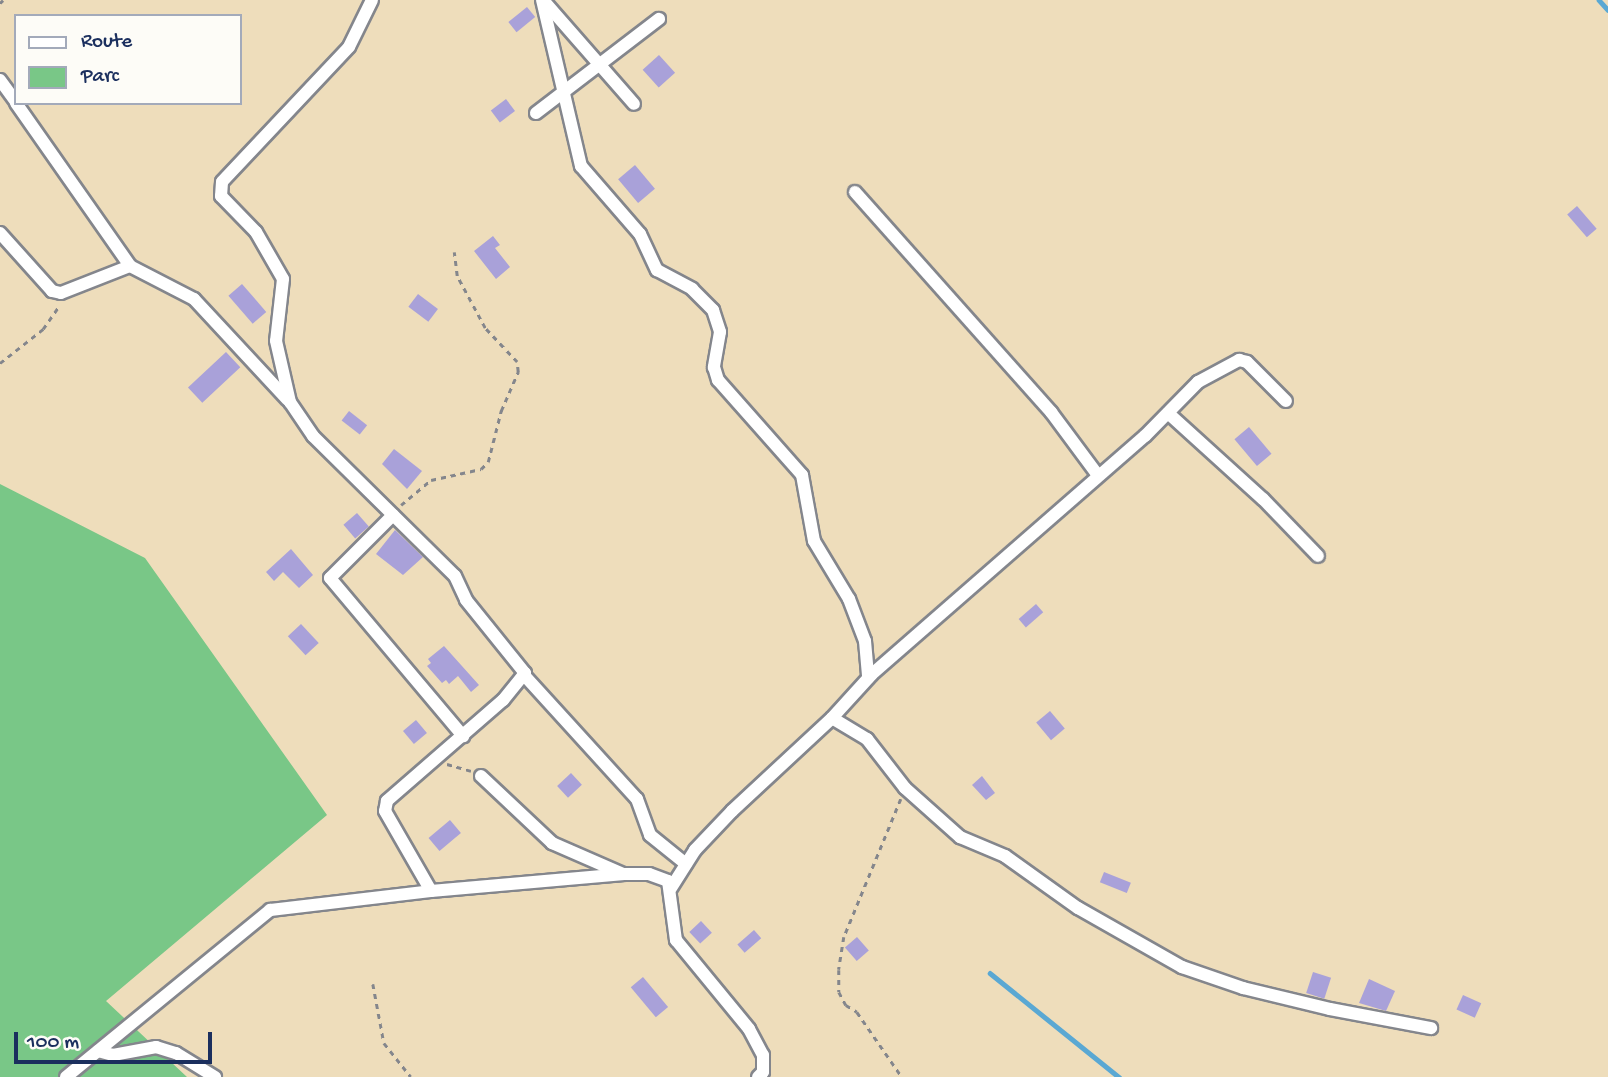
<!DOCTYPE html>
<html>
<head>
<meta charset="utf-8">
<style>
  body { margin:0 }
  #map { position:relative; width:1608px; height:1077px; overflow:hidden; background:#edb; font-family:"Gochi Hand",sans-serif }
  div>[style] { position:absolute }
  .green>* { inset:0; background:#79c787 }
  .stream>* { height:4.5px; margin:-2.25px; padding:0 2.25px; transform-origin:2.25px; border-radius:2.25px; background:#5aa8d3 }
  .building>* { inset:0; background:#a9a1d9; transform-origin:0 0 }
  .path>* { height:2.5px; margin-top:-1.25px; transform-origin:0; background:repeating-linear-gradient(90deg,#84868c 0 5px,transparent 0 10px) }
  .roads { filter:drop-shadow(2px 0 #84868c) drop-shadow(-2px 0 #84868c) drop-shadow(0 2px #84868c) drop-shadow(0 -2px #84868c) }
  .minor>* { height:12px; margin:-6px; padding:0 6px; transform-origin:6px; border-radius:6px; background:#fff }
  span { translate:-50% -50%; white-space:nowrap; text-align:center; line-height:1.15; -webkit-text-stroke:7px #fdfcf7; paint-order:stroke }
  .legend { position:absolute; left:14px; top:14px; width:228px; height:91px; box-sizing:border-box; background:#fdfcf7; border:2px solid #a3aaba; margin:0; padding:9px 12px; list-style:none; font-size:21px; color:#1b2f5e }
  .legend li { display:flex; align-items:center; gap:14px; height:35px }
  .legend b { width:35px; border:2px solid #a3aaba }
  .scale { position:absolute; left:14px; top:1032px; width:198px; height:32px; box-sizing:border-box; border:4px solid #1b2f5e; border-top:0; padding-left:9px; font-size:21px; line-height:24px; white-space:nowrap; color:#1b2f5e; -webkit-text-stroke:5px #fdfcf7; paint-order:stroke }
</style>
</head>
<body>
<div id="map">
  <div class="green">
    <i style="clip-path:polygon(0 484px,145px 558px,327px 815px,106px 1001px,187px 1077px,0 1077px)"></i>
  </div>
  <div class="stream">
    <i style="left:1599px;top:0;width:13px;rotate:48deg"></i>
    <i style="left:990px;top:973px;width:166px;rotate:38.9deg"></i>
  </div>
  <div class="building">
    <i style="left:527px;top:7px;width:13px;height:24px;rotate:51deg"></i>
    <i style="left:659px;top:55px;width:24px;height:22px;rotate:48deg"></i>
    <i style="left:506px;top:99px;width:15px;height:19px;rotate:53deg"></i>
    <i style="left:635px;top:165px;width:31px;height:22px;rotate:50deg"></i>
    <i style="left:1577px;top:206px;width:30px;height:13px;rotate:49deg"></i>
    <i style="clip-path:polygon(493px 236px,500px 245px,495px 248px,510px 267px,496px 279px,474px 251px)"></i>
    <i style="left:242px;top:284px;width:37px;height:18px;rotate:49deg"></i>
    <i style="left:418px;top:294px;width:25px;height:16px;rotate:37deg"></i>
    <i style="left:226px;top:352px;width:21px;height:52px;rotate:47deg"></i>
    <i style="left:349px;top:411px;width:23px;height:12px;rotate:38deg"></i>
    <i style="left:1249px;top:427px;width:35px;height:19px;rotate:50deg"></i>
    <i style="clip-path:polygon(394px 449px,422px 471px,407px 489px,382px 464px)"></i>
    <i style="left:357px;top:513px;width:18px;height:18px;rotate:49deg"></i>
    <i style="clip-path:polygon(395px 530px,423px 557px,403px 575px,376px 554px)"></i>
    <i style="clip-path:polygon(291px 549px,313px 575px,299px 588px,283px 572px,274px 581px,266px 572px)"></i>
    <i style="left:1036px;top:604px;width:11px;height:23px;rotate:49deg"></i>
    <i style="left:301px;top:624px;width:26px;height:18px;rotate:47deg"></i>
    <i style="clip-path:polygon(444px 646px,479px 685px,471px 692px,458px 676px,449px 684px,446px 680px,442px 683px,427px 666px,431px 663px,428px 659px)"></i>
    <i style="left:1050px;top:711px;width:23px;height:18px;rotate:50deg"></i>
    <i style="left:416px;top:720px;width:17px;height:17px;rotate:50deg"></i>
    <i style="left:571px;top:773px;width:16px;height:19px;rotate:47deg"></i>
    <i style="clip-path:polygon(982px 776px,995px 793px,986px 800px,972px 785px)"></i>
    <i style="left:450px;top:820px;width:17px;height:28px;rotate:50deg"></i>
    <i style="left:1104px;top:872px;width:29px;height:11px;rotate:22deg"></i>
    <i style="left:701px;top:921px;width:16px;height:16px;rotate:47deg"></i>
    <i style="left:754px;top:930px;width:11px;height:22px;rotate:49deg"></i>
    <i style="left:857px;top:937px;width:18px;height:16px;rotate:49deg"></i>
    <i style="left:1313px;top:972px;width:19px;height:22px;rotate:18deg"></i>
    <i style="left:643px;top:977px;width:39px;height:16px;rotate:50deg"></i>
    <i style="clip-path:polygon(1369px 979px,1395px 991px,1386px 1011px,1359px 1003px)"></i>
    <i style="left:1463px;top:995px;width:20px;height:16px;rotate:24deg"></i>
  </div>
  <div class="path">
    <i style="left:0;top:3px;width:4px;rotate:-45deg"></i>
    <i style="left:0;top:363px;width:55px;rotate:-38.3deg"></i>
    <i style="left:43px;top:329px;width:28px;rotate:-55deg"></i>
    <i style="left:401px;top:505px;width:39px;rotate:-40deg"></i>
    <i style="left:431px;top:480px;width:51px;rotate:-12.4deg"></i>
    <i style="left:481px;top:469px;width:10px;rotate:-45deg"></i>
    <i style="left:488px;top:462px;width:53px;rotate:-75.7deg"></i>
    <i style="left:501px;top:411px;width:43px;rotate:-66.4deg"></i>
    <i style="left:518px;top:372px;width:10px;rotate:-96deg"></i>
    <i style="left:517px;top:362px;width:47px;rotate:-133.3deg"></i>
    <i style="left:485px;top:328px;width:59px;rotate:-118.3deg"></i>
    <i style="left:457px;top:276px;width:24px;rotate:-97deg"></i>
    <i style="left:447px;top:764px;width:25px;rotate:16deg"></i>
    <i style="left:901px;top:799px;width:149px;rotate:112.4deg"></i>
    <i style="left:844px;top:937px;width:33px;rotate:99deg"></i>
    <i style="left:839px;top:970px;width:22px;rotate:90deg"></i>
    <i style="left:839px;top:992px;width:15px;rotate:62deg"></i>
    <i style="left:846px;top:1005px;width:13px;rotate:32deg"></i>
    <i style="left:857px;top:1012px;width:79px;rotate:55.3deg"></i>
    <i style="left:373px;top:984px;width:60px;rotate:79.4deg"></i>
    <i style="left:384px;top:1043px;width:43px;rotate:51.5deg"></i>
  </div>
  <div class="roads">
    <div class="minor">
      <i style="left:372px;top:0;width:52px;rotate:116.1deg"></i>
      <i style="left:349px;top:47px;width:185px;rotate:133.3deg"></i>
      <i style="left:222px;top:182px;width:14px;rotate:94deg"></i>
      <i style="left:221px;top:196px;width:50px;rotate:45.8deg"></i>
      <i style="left:256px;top:232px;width:54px;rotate:60.1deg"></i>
      <i style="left:283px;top:279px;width:62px;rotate:96.4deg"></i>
      <i style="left:276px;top:341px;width:63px;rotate:77.1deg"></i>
      <i style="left:290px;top:402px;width:41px;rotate:55.9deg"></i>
      <i style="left:313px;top:436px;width:199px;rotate:44.6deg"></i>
      <i style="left:455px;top:576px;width:26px;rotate:65deg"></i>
      <i style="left:466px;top:600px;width:94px;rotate:51.1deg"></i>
      <i style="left:525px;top:673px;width:35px;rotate:129deg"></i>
      <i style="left:503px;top:700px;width:154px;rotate:139deg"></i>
      <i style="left:387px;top:801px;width:10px;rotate:101deg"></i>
      <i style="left:385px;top:811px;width:92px;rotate:60.1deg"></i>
      <i style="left:431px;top:891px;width:194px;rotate:-5deg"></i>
      <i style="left:624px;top:874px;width:25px"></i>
      <i style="left:649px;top:874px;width:20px;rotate:20deg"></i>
      <i style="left:668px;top:881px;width:60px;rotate:82.3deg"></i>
      <i style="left:676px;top:940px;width:115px;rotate:50.6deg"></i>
      <i style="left:749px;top:1029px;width:30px;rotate:62deg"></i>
      <i style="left:763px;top:1055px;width:17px;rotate:90deg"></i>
      <i style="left:763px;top:1072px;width:7px;rotate:135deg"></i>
      <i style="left:542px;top:0;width:171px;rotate:76.8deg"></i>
      <i style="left:581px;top:166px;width:90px;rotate:49.1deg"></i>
      <i style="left:640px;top:234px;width:40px;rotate:65deg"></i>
      <i style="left:657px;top:270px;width:40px;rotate:28deg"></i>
      <i style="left:692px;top:289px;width:30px;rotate:45deg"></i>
      <i style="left:713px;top:310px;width:23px;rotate:72deg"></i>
      <i style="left:720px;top:332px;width:36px;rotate:100deg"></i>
      <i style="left:714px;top:367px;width:14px;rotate:73deg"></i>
      <i style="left:718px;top:380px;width:127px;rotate:48.5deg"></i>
      <i style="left:802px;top:475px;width:67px;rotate:79.7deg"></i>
      <i style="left:814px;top:541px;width:68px;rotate:58.9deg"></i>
      <i style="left:849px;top:599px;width:45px;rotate:69.1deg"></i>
      <i style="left:865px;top:641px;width:37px;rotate:85deg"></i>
      <i style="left:543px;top:0;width:138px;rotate:48.8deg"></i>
      <i style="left:0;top:80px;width:27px;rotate:54deg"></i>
      <i style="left:16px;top:103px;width:199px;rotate:55deg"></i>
      <i style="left:130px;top:266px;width:72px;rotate:27.3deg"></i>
      <i style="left:194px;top:299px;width:137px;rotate:47.1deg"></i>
      <i style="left:536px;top:113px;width:155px;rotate:-37.4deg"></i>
      <i style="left:855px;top:192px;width:295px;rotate:48.3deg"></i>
      <i style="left:1051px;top:412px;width:77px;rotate:53.4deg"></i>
      <i style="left:0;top:233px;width:78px;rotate:48.1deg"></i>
      <i style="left:52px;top:291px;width:9px;rotate:13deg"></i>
      <i style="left:61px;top:293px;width:74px;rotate:-21.4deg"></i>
      <i style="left:1168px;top:413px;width:128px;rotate:42.2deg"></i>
      <i style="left:1263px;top:499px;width:79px;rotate:46deg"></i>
      <i style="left:393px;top:515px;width:89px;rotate:135deg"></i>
      <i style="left:330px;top:578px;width:207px;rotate:49.9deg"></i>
      <i style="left:524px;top:675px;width:168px;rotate:47.7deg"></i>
      <i style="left:637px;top:799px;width:38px;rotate:70deg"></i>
      <i style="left:650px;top:835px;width:46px;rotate:38.9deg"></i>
      <i style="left:832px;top:718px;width:41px;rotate:31deg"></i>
      <i style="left:867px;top:739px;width:62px;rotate:52.2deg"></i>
      <i style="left:905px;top:788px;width:74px;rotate:41.7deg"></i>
      <i style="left:960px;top:837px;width:49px;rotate:22.9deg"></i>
      <i style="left:1005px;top:856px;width:90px;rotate:35.5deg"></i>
      <i style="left:1078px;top:908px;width:120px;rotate:29.6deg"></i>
      <i style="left:1182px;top:967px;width:65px;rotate:19deg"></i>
      <i style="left:1243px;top:988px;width:89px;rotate:13.6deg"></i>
      <i style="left:1330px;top:1009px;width:103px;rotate:10.7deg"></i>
      <i style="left:481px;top:776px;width:98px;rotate:43.3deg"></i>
      <i style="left:552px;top:843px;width:77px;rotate:23.6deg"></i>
      <i style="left:671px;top:888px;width:45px;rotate:-57.7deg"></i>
      <i style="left:695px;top:850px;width:54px;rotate:-46.5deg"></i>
      <i style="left:732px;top:811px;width:137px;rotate:-42.9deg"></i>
      <i style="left:832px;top:718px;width:59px;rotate:-47.7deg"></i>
      <i style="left:872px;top:674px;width:362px;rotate:-41.1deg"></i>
      <i style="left:1145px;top:436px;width:76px;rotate:-45.5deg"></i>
      <i style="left:1198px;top:382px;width:47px;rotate:-28.2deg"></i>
      <i style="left:1239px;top:360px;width:8px;rotate:14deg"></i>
      <i style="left:1247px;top:362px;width:55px;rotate:45deg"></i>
      <i style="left:98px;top:1051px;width:16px;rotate:15deg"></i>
      <i style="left:113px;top:1055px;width:44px;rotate:-10.5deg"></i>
      <i style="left:156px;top:1047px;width:21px;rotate:17deg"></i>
      <i style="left:176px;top:1053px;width:46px;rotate:31.6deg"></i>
      <i style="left:66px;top:1077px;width:264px;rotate:-39.3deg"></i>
      <i style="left:270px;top:910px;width:162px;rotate:-6.7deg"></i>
    </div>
  </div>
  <ul class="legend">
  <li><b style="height:9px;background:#fff"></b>Route</li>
  <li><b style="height:19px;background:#79c787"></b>Parc</li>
  </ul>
  <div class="scale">100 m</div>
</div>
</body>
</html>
